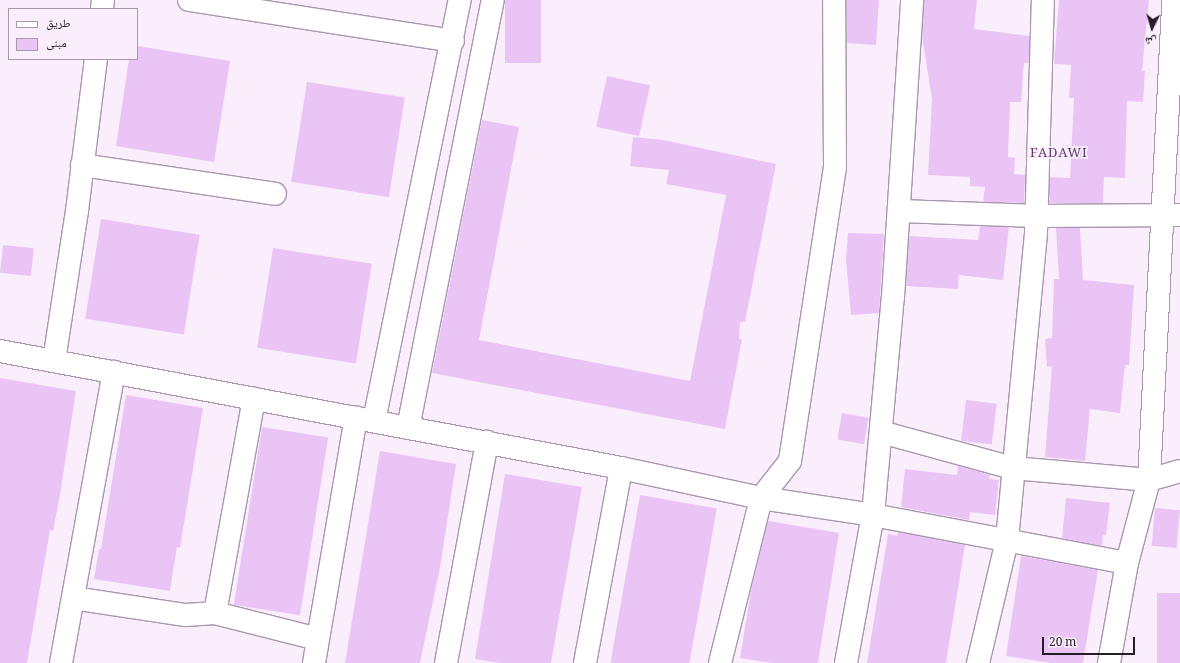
<!DOCTYPE html>
<html>
<head>
<meta charset="utf-8">
<style>
  body { margin:0 }
  #map { position:relative; width:1180px; height:663px; overflow:hidden; background:#faeefd; font-family:Georgia,"Noto Naskh Arabic",serif }
  div>[style] { position:absolute }
  .building>* { inset:0; background:#eac4f5; transform-origin:0 0 }
  .roads { filter:drop-shadow(1px 0 #aa97af) drop-shadow(-1px 0 #aa97af) drop-shadow(0 1px #aa97af) drop-shadow(0 -1px #aa97af) }
  .minor>* { height:22px; margin:-11px; padding:0 11px; transform-origin:11px; border-radius:11px; background:#fff }
  span { translate:-50% -50%; white-space:nowrap; text-align:center; line-height:1.15; -webkit-text-stroke:3.5px #faeefd; paint-order:stroke }
  .neighbourhood-label { font-size:13px; color:#633c74; letter-spacing:1px }
  .legend { position:absolute; left:8px; top:8px; width:130px; height:52px; box-sizing:border-box; background:#faeefd; border:1px solid #a59ba7; margin:0; padding:5px 7px; list-style:none; font-size:12px; color:#251e27 }
  .legend li { display:flex; align-items:center; gap:8px; height:20px }
  .legend b { width:20px; border:1px solid #a59ba7 }
  .north { position:absolute; left:1132px; top:8px; width:40px; height:40px; -webkit-text-stroke:3px #faeefd; paint-order:stroke; rotate:185deg; font-size:11px; font-weight:700; line-height:16px; text-align:center; color:#251e27 }
  .north::after { content:''; display:block; margin:auto; width:14px; height:18px; background:#251e27; clip-path:polygon(50% 0,100% 100%,50% 72%,0 100%) }
  .scale { position:absolute; left:1042px; top:637px; width:93px; height:18px; box-sizing:border-box; border:2px solid #251e27; border-top:0; padding-left:5px; font-size:12px; line-height:14px; white-space:nowrap; color:#251e27; -webkit-text-stroke:3px #faeefd; paint-order:stroke }
</style>
</head>
<body>
<div id="map">
  <div class="building">
    <i style="left:505px;top:0;width:36px;height:63px"></i>
    <i style="clip-path:polygon(846px 0,879px 0,876px 45px,847px 43px)"></i>
    <i style="clip-path:polygon(924px 0,977px 0,974px 29px,1029px 36px,1029px 63px,1024px 63px,1021px 102px,1010px 102px,1008px 157px,1015px 158px,1014px 174px,1025px 175px,1024px 203px,983px 202px,985px 187px,970px 186px,970px 177px,928px 175px,932px 99px,922px 36px)"></i>
    <i style="clip-path:polygon(1059px 0,1149px 0,1142px 71px,1145px 71px,1143px 102px,1127px 101px,1125px 178px,1104px 177px,1103px 203px,1049px 203px,1050px 177px,1070px 178px,1074px 98px,1069px 98px,1071px 65px,1054px 64px)"></i>
    <i style="clip-path:polygon(137px 46px,230px 61px,214px 162px,116px 146px,129px 59px,137px 59px)"></i>
    <i style="left:607px;top:76px;width:44px;height:52px;rotate:12deg"></i>
    <i style="left:307px;top:82px;width:99px;height:101px;rotate:9deg"></i>
    <i style="clip-path:polygon(482px 120px,519px 127px,479px 340px,690px 381px,726px 195px,666px 184px,669px 170px,630px 166px,633px 137px,663px 140px,776px 164px,745px 322px,740px 322px,739px 339px,742px 339px,725px 429px,432px 373px)"></i>
    <i style="left:101px;top:219px;width:100px;height:101px;rotate:9deg"></i>
    <i style="clip-path:polygon(980px 226px,1009px 227px,1003px 280px,959px 275px,958px 289px,906px 286px,909px 236px,978px 240px)"></i>
    <i style="clip-path:polygon(1056px 228px,1080px 228px,1083px 280px,1134px 285px,1129px 365px,1125px 365px,1120px 413px,1090px 409px,1085px 461px,1045px 457px,1052px 366px,1047px 367px,1045px 339px,1052px 338px,1054px 279px,1059px 279px)"></i>
    <i style="clip-path:polygon(848px 233px,884px 234px,879px 313px,851px 315px,846px 260px)"></i>
    <i style="left:3px;top:245px;width:31px;height:28px;rotate:6deg"></i>
    <i style="left:273px;top:248px;width:100px;height:101px;rotate:9deg"></i>
    <i style="clip-path:polygon(0 378px,76px 391px,60px 495px,53px 531px,50px 530px,27px 663px,0 663px)"></i>
    <i style="clip-path:polygon(126px 395px,203px 408px,180px 548px,177px 547px,170px 591px,94px 579px,99px 549px,101px 549px)"></i>
    <i style="left:966px;top:400px;width:31px;height:41px;rotate:7deg"></i>
    <i style="left:842px;top:413px;width:27px;height:27px;rotate:10deg"></i>
    <i style="left:262px;top:427px;width:67px;height:180px;rotate:9deg"></i>
    <i style="clip-path:polygon(380px 451px,456px 464px,440px 568px,420px 663px,345px 663px)"></i>
    <i style="clip-path:polygon(958px 466px,990px 475px,989px 479px,999px 480px,995px 515px,970px 512px,969px 520px,901px 507px,905px 469px,957px 475px)"></i>
    <i style="clip-path:polygon(505px 474px,582px 487px,551px 663px,500px 663px,475px 659px)"></i>
    <i style="left:640px;top:495px;width:78px;height:170px;rotate:10deg"></i>
    <i style="clip-path:polygon(1066px 498px,1110px 503px,1106px 535px,1103px 535px,1102px 546px,1062px 538px)"></i>
    <i style="left:1155px;top:508px;width:25px;height:38px;rotate:5deg"></i>
    <i style="clip-path:polygon(768px 521px,839px 533px,818px 663px,772px 663px,740px 658px,751px 591px)"></i>
    <i style="clip-path:polygon(898px 532px,965px 545px,946px 663px,867px 663px,888px 534px,897px 536px)"></i>
    <i style="clip-path:polygon(1021px 556px,1098px 570px,1083px 663px,1051px 663px,1006px 656px)"></i>
    <i style="left:1157px;top:593px;width:23px;height:70px"></i>
  </div>
  <div class="roads">
    <div class="minor">
      <i style="left:189px;top:0;width:267px;rotate:8.8deg"></i>
      <i style="left:102px;top:9px;width:9px;rotate:-84deg"></i>
      <i style="left:82px;top:165px;width:195px;rotate:8.5deg"></i>
      <i style="left:900px;top:211px;width:137px;rotate:2.1deg"></i>
      <i style="left:1037px;top:216px;width:143px;rotate:-0.4deg"></i>
      <i style="left:0;top:351px;width:632px;rotate:10.67deg"></i>
      <i style="left:621px;top:468px;width:143px;rotate:12.1deg"></i>
      <i style="left:761px;top:498px;width:113px;rotate:8.6deg"></i>
      <i style="left:873px;top:515px;width:258px;rotate:10.7deg"></i>
      <i style="left:1127px;top:563px;width:102px;rotate:100.2deg"></i>
      <i style="left:54px;top:361px;width:152px;rotate:-81.3deg"></i>
      <i style="left:77px;top:211px;width:153px;rotate:-82.9deg"></i>
      <i style="left:374px;top:421px;width:430px;rotate:-78.5deg"></i>
      <i style="left:408px;top:428px;width:436px;rotate:-78.8deg"></i>
      <i style="left:881px;top:432px;width:137px;rotate:15.3deg"></i>
      <i style="left:1013px;top:468px;width:137px;rotate:5deg"></i>
      <i style="left:1149px;top:480px;width:32px;rotate:-16deg"></i>
      <i style="left:1127px;top:563px;width:86px;rotate:-75.2deg"></i>
      <i style="left:1149px;top:480px;width:481px;rotate:-87.1deg"></i>
      <i style="left:73px;top:598px;width:114px;rotate:8.6deg"></i>
      <i style="left:186px;top:615px;width:29px;rotate:-4deg"></i>
      <i style="left:215px;top:613px;width:106px;rotate:14.2deg"></i>
      <i style="left:215px;top:613px;width:218px;rotate:-79.7deg"></i>
      <i style="left:61px;top:663px;width:296px;rotate:-79.7deg"></i>
      <i style="left:314px;top:663px;width:249px;rotate:-80.3deg"></i>
      <i style="left:446px;top:663px;width:225px;rotate:-79.5deg"></i>
      <i style="left:585px;top:663px;width:198px;rotate:-79.5deg"></i>
      <i style="left:720px;top:663px;width:170px;rotate:-76deg"></i>
      <i style="left:761px;top:498px;width:47px;rotate:-51.9deg"></i>
      <i style="left:790px;top:461px;width:296px;rotate:-81.3deg"></i>
      <i style="left:835px;top:168px;width:168px;rotate:-90.3deg"></i>
      <i style="left:846px;top:663px;width:150px;rotate:-79.7deg"></i>
      <i style="left:873px;top:515px;width:219px;rotate:-84.8deg"></i>
      <i style="left:893px;top:297px;width:298px;rotate:-86.3deg"></i>
      <i style="left:978px;top:663px;width:126px;rotate:-76.7deg"></i>
      <i style="left:1007px;top:540px;width:309px;rotate:-84.6deg"></i>
      <i style="left:1036px;top:232px;width:232px;rotate:-88.3deg"></i>
    </div>
  </div>
  <div class="neighbourhood-label">
    <span style="left:1059px;top:154px">FADAWI</span>
  </div>
  <ul class="legend">
  <li><b style="height:5px;background:#fff"></b>طريق</li>
  <li><b style="height:11px;background:#eac4f5"></b>مبنى</li>
  </ul>
  <div class="north">ش</div>
  <div class="scale">20 m</div>
</div>
</body>
</html>
